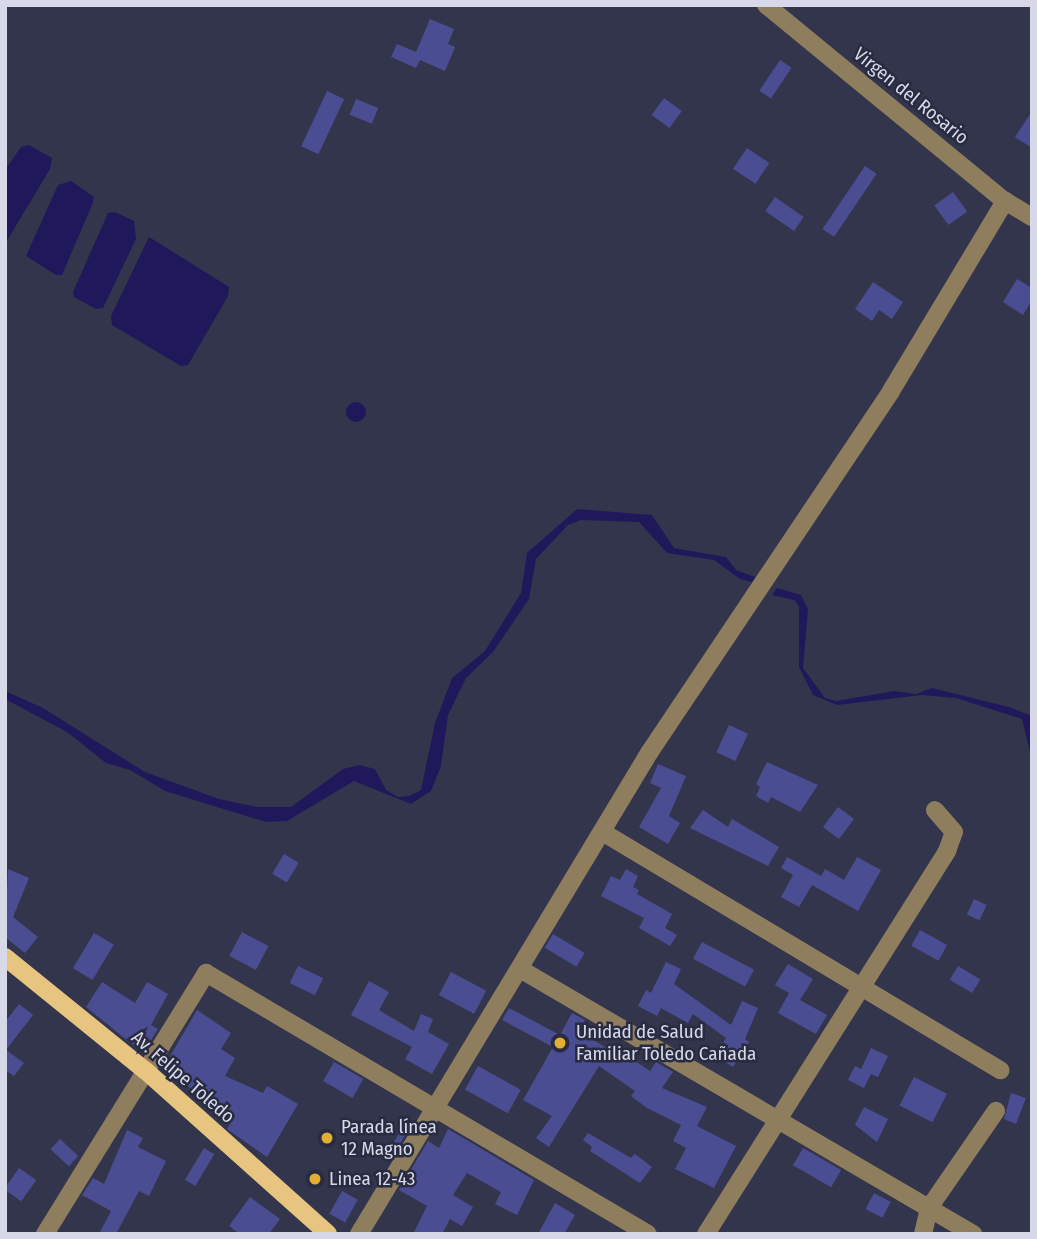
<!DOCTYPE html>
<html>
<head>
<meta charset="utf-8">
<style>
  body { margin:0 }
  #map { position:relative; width:1037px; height:1239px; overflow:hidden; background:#33354c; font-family:"Fira Sans Condensed",sans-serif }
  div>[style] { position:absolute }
  .water>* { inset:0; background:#1f195b }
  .round { border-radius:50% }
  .building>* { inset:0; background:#4b4d93; transform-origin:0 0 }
  .minor>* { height:18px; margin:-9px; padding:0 9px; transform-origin:9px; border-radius:9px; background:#8f7e5e }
  .major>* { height:18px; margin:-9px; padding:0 9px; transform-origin:9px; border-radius:9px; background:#e7c480 }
  .dots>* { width:19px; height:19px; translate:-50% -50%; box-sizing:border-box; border:4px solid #292b41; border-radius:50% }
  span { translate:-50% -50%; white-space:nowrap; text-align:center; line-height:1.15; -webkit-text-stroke:5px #292b41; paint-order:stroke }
  .street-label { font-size:19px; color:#d7d9e8 }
  .poi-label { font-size:19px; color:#d7d9e8 }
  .left { translate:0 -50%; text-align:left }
  .frame { position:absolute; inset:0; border:7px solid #d7d9e8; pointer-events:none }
</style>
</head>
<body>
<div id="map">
  <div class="water">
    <i style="clip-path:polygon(29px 145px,52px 158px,50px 169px,5px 244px,5px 170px,21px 147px)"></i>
    <i style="clip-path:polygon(71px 181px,94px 197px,92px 205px,62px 275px,56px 275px,26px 256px,58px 185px)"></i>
    <i style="clip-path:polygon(115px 212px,134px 221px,136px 239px,103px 308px,96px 309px,74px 297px,73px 292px,108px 213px)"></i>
    <i style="clip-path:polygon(149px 237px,229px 287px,228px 296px,188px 365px,181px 366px,112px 325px,111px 316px)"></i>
    <i class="round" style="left:346px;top:402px;width:20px;height:20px"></i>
    <i style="clip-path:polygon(577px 509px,652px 515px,674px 548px,726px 557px,736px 570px,755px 577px,752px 582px,740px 579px,714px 560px,667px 553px,639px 522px,581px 520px,568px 525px,536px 559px,529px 599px,493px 652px,466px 678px,448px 715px,441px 766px,431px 791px,411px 804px,354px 781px,287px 821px,266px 822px,165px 791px,130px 770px,106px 763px,67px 732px,5px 699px,5px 691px,43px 708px,145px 772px,219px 799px,257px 807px,291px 807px,343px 769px,359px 765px,375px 769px,386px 790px,398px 797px,409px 796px,421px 790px,435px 723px,452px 678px,485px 651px,521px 593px,527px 553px)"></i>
    <i style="clip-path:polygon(777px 588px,801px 595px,808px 609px,803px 668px,825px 698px,836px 701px,894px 691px,916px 694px,932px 688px,1009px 707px,1031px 716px,1032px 760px,1022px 719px,956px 698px,922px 695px,837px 705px,813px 695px,799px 667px,799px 606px,794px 600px,772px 595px)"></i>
  </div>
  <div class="building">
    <i style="clip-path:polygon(430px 19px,454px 29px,448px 44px,455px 47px,445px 71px,420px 60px,416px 68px,391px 57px,397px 44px,416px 52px)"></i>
    <i style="left:780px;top:60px;width:14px;height:37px;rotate:34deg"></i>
    <i style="left:327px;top:91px;width:19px;height:61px;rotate:25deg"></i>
    <i style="left:664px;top:98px;width:22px;height:21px;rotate:36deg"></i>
    <i style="left:356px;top:99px;width:24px;height:17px;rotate:22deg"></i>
    <i style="clip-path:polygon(1032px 111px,1032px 148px,1015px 137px)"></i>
    <i style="left:747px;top:148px;width:27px;height:25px;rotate:34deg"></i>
    <i style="left:865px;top:166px;width:14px;height:76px;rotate:34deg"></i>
    <i style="left:953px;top:192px;width:24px;height:23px;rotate:54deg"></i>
    <i style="left:775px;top:197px;width:35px;height:17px;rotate:35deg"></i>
    <i style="clip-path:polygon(1017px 279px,1032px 288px,1032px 300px,1023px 315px,1003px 302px)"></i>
    <i style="clip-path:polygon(873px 282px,903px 302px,892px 319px,879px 310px,872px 321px,855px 309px)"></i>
    <i style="left:729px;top:725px;width:21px;height:30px;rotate:25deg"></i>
    <i style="clip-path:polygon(767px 762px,818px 785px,800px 812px,771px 797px,768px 803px,756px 796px,760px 787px,756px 784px)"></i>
    <i style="clip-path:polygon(658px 764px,686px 776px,669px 816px,680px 823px,668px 844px,639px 827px,661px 788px,650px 783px)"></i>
    <i style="left:838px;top:807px;width:20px;height:25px;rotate:37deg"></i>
    <i style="clip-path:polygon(703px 810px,728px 827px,732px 819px,779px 847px,768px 866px,690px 828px)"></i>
    <i style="left:284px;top:854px;width:17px;height:23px;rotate:31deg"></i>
    <i style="clip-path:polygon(787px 857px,821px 876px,825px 869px,844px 880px,857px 857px,881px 870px,858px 911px,812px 885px,799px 907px,781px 897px,793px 875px,781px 868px)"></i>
    <i style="clip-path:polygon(8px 869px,29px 878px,13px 917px,38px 937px,25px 953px,5px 937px)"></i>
    <i style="clip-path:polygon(626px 869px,638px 876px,633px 887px,639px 890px,637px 894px,672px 914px,665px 928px,677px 935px,670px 946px,639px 928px,644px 918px,601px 896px,611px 876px,620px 880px)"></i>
    <i style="left:974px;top:899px;width:14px;height:17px;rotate:25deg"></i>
    <i style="left:920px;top:930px;width:31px;height:18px;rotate:29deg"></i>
    <i style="left:242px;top:932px;width:30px;height:27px;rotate:28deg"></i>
    <i style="left:94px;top:933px;width:23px;height:41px;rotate:31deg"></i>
    <i style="left:553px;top:934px;width:37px;height:16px;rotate:31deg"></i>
    <i style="left:702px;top:942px;width:59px;height:19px;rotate:28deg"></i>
    <i style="clip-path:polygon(666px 962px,681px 969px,674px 984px,731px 1025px,742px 1001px,758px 1008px,745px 1039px,749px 1042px,733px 1067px,715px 1056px,726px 1038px,693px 1014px,688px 1023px,661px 1008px,657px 1016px,638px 1006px,646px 990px,651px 993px)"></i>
    <i style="clip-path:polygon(788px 964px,813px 979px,800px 1000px,827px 1015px,816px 1034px,778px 1013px,789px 993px,775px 985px)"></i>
    <i style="left:298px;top:966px;width:28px;height:19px;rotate:26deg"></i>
    <i style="left:958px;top:966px;width:26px;height:16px;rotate:31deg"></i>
    <i style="left:451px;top:972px;width:40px;height:26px;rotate:28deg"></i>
    <i style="clip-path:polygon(369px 981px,389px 992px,379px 1010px,414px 1031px,421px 1014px,433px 1019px,428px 1032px,449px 1044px,432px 1074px,405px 1059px,412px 1047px,351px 1015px)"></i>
    <i style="clip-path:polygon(102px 982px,135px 1003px,147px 982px,168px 994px,151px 1025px,158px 1029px,143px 1053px,86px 1007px)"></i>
    <i style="clip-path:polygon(19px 1004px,33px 1015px,6px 1050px,24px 1063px,14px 1076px,5px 1070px,5px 1022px)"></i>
    <i style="clip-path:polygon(509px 1008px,560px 1035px,572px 1013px,585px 1020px,579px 1031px,618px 1055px,620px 1051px,650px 1071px,656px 1062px,673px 1072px,662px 1088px,707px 1107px,697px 1126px,736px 1146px,714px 1188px,675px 1169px,686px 1148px,673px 1141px,681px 1125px,647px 1108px,631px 1096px,635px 1091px,599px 1066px,549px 1147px,536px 1138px,552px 1116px,523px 1100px,553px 1047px,502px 1020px)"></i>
    <i style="clip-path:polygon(197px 1010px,231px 1033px,221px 1049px,235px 1058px,225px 1076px,263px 1093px,267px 1086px,298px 1104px,267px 1157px,227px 1129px,235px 1116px,162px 1070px)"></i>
    <i style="clip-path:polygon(871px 1048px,888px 1056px,878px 1077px,871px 1074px,864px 1088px,848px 1080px,855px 1066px,861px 1069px)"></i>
    <i style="left:334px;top:1062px;width:34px;height:22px;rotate:30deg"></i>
    <i style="left:478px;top:1066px;width:49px;height:27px;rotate:29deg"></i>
    <i style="left:914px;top:1077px;width:37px;height:32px;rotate:27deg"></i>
    <i style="clip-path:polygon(1011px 1093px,1026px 1098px,1016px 1124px,1004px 1119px)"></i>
    <i style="clip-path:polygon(864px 1107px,888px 1119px,877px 1142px,855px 1125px)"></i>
    <i style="clip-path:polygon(448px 1129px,534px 1180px,517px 1215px,495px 1204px,501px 1192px,467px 1173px,453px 1195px,473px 1207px,462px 1226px,450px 1219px,442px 1234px,413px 1234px,427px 1206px,399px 1190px,428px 1141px,439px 1148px)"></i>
    <i style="clip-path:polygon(127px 1130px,143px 1138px,138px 1147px,166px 1161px,149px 1196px,139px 1191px,116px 1234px,99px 1234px,111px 1211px,82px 1195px,93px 1178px,104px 1184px)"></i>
    <i style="left:400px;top:1132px;width:6px;height:28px;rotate:31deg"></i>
    <i style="clip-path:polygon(588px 1133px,631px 1158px,635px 1154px,652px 1167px,640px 1183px,590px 1151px,592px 1147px,583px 1140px)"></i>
    <i style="left:60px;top:1139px;width:25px;height:14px;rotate:43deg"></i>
    <i style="left:204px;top:1148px;width:12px;height:37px;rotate:31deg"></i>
    <i style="left:803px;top:1148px;width:44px;height:20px;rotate:30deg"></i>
    <i style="left:19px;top:1168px;width:21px;height:26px;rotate:35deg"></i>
    <i style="left:342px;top:1191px;width:18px;height:26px;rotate:29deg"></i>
    <i style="left:874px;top:1193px;width:19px;height:18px;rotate:28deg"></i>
    <i style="clip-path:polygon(250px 1197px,280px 1219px,269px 1234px,240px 1234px,229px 1226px)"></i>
    <i style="clip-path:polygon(555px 1203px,575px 1215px,564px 1234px,538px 1234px)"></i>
  </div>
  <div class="minor">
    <i style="left:766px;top:5px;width:309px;rotate:39.4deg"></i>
    <i style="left:1005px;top:201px;width:31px;rotate:31deg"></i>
    <i style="left:604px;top:833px;width:462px;rotate:30.9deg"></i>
    <i style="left:520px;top:969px;width:525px;rotate:30.33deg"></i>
    <i style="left:45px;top:1234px;width:307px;rotate:-58.3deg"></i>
    <i style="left:206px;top:973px;width:513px;rotate:30.56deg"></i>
    <i style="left:359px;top:1234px;width:562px;rotate:-58.91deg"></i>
    <i style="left:649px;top:753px;width:435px;rotate:-56.2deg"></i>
    <i style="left:891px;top:391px;width:222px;rotate:-59deg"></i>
    <i style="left:706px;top:1234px;width:453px;rotate:-57.8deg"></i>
    <i style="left:947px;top:851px;width:20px;rotate:-70deg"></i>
    <i style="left:954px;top:832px;width:29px;rotate:-131deg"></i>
    <i style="left:923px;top:1234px;width:27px;rotate:-77deg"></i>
    <i style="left:929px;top:1208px;width:118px;rotate:-55.4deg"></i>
  </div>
  <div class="major">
    <i style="left:5px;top:957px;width:181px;rotate:39deg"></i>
    <i style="left:146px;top:1071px;width:244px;rotate:41.8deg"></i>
  </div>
  <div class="dots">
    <i style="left:560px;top:1043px;background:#e4ae35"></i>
    <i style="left:327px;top:1138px;background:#e4ae35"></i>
    <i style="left:315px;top:1179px;background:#e4ae35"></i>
  </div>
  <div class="street-label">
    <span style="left:911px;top:96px;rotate:39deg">Virgen del Rosario</span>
    <span style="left:183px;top:1077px;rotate:41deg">Av. Felipe Toledo</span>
  </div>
  <div class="poi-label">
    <span class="left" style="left:576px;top:1043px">Unidad de Salud<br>Familiar Toledo Cañada</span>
    <span class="left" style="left:341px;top:1138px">Parada línea<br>12 Magno</span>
    <span class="left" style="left:329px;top:1179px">Linea 12-43</span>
  </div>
  <div class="frame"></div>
</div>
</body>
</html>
